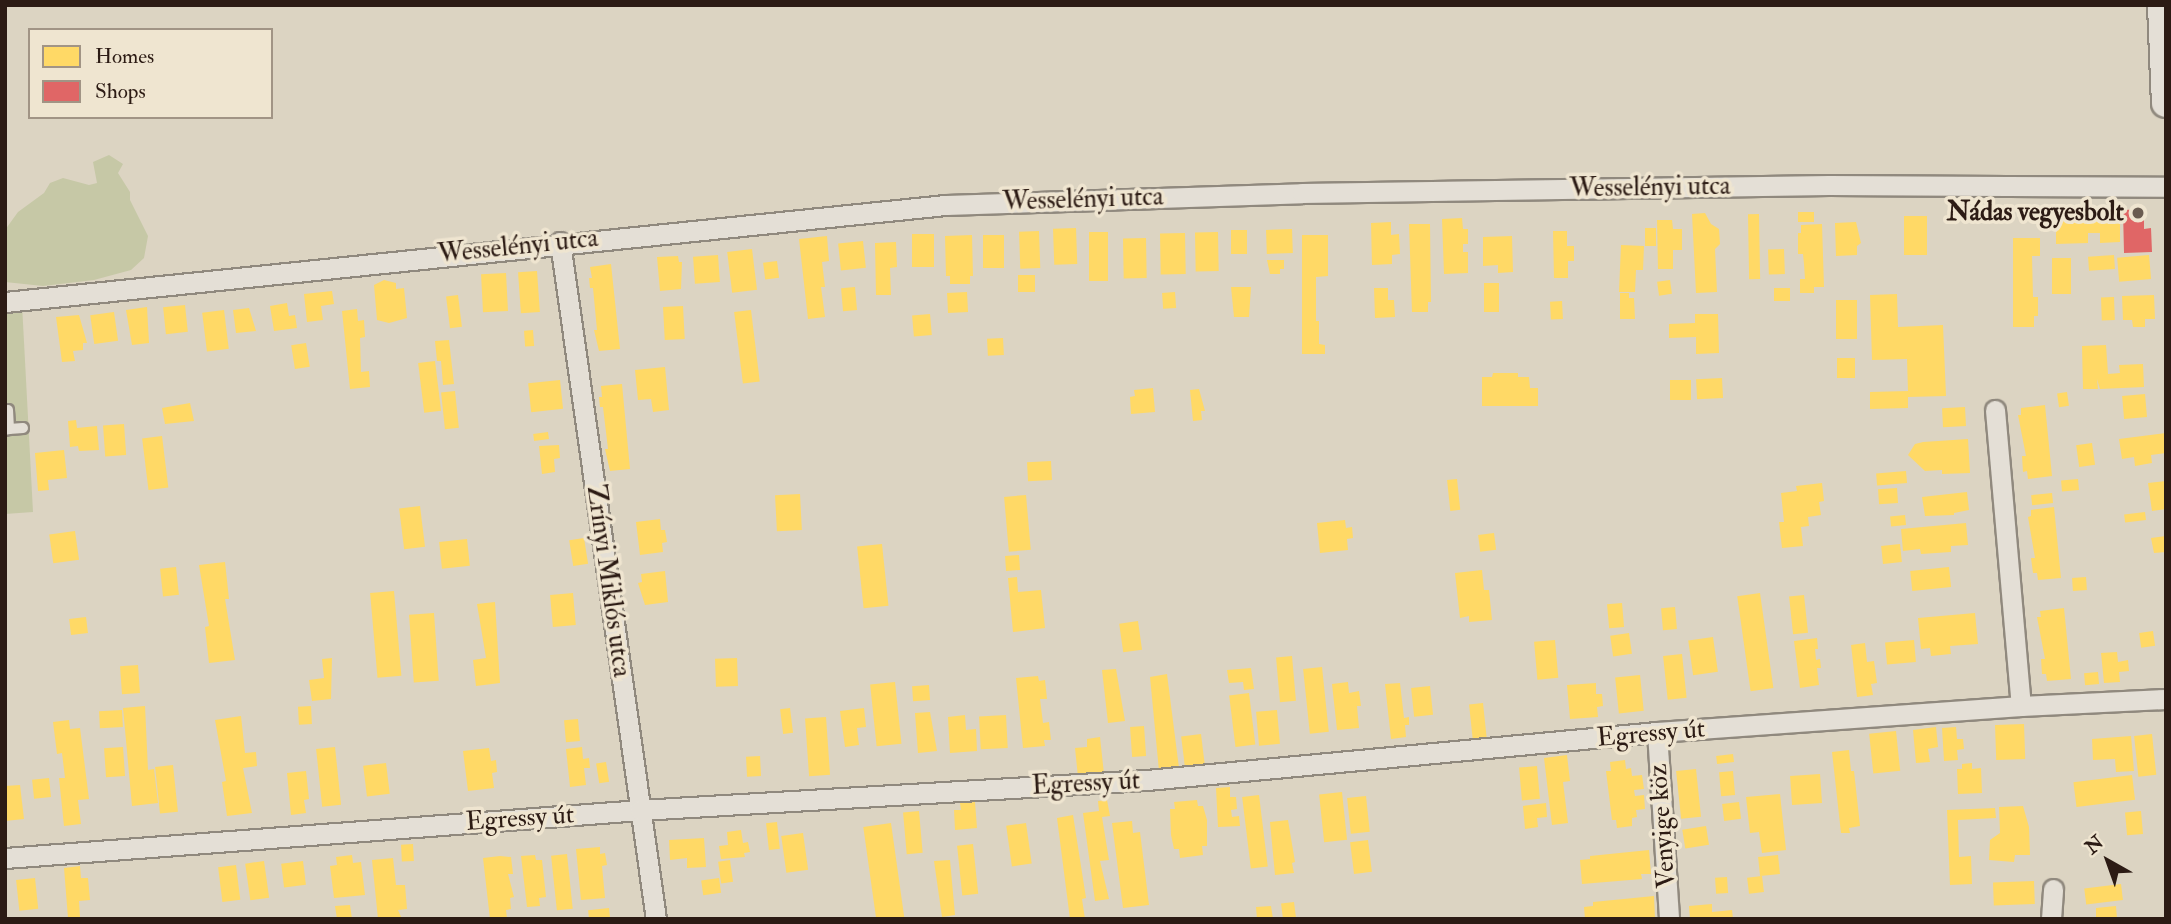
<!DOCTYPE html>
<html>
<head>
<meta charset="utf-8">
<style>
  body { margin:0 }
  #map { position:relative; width:2171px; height:924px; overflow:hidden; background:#dcd4c2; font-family:"IM FELL Double Pica",serif }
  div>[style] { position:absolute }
  .green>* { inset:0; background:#c6c8a6 }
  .homes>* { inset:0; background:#ffd966; transform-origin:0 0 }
  .shops>* { inset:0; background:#e06666 }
  .roads { filter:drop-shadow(2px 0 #90897e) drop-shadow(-2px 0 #90897e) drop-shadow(0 2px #90897e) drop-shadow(0 -2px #90897e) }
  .service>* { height:10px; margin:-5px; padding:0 5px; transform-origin:5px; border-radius:5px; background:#e4dfd6 }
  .minor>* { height:19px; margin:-9.5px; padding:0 9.5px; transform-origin:9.5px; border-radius:9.5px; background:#e4dfd6 }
  .secondary>* { height:28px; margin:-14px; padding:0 14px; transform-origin:14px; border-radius:14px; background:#e4dfd6 }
  .dots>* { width:19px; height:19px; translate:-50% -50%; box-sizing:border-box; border:4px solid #efe5d0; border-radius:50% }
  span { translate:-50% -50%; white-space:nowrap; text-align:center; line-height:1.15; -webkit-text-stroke:7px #efe5d0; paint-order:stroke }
  .street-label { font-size:26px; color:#2c1b14 }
  .poi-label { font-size:26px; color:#2c1b14; font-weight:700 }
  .right { translate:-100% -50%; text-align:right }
  .frame { position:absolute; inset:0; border:7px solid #2c1b14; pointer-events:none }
  .legend { position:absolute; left:28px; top:28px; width:245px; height:91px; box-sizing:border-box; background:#efe5d0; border:2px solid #a19485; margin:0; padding:9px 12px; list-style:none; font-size:21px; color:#2c1b14 }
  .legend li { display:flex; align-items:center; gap:14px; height:35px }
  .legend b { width:35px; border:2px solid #a19485 }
  .north { position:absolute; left:2073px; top:826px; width:70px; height:70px; -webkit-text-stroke:5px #efe5d0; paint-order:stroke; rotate:320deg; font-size:19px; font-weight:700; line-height:28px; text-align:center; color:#2c1b14 }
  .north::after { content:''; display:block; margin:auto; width:24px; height:32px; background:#2c1b14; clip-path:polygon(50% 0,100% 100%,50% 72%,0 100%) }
</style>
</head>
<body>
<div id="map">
  <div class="green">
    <i style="clip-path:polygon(109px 155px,123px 164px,118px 173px,130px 192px,130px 200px,148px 236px,144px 258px,131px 270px,94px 280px,43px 286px,5px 282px,5px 230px,18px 212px,44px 193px,50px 183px,63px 178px,89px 185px,97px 183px,93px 162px)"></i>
    <i style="clip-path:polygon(22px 304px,33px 512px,5px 514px,5px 306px)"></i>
  </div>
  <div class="homes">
    <i style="clip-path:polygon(2120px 210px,2120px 242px,2100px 243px,2100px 233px,2088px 233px,2088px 243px,2056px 244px,2056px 211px)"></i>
    <i style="left:1814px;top:212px;width:10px;height:16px;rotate:90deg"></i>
    <i style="clip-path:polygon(1705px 213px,1711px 224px,1719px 229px,1720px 244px,1715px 249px,1717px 292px,1696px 293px,1692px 214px)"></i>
    <i style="left:1759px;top:214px;width:65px;height:11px;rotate:89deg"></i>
    <i style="left:1904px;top:216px;width:23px;height:39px"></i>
    <i style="clip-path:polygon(1462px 218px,1463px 229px,1468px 229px,1468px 244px,1463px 244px,1463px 252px,1468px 252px,1468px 273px,1444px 274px,1442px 219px)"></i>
    <i style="clip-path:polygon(1657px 220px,1672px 220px,1673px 229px,1682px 229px,1682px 250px,1673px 250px,1673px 269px,1658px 269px)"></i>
    <i style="clip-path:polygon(1391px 222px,1391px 235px,1399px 234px,1400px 254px,1392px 255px,1392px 264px,1372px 265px,1371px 223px)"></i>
    <i style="clip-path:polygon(1856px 222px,1861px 243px,1857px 246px,1857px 255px,1836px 256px,1835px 223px)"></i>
    <i style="clip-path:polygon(1409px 224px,1430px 224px,1431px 302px,1428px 302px,1428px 312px,1412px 312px)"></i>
    <i style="clip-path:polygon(1822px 224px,1824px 287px,1814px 287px,1814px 293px,1800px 293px,1800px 279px,1805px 279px,1804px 264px,1803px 254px,1798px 254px,1798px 233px,1801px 233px,1801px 225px)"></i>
    <i style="left:1076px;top:228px;width:36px;height:23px;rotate:88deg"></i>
    <i style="left:1656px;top:228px;width:18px;height:11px;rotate:90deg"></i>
    <i style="left:1292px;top:229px;width:24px;height:26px;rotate:88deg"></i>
    <i style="left:1231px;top:230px;width:16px;height:24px"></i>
    <i style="left:1039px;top:231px;width:37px;height:20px;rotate:88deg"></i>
    <i style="clip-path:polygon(1553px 231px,1567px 231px,1567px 246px,1574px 246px,1574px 261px,1568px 261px,1568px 278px,1554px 278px)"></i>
    <i style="left:1089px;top:232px;width:19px;height:49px"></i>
    <i style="left:1218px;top:232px;width:39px;height:23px;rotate:89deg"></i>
    <i style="left:1185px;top:233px;width:41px;height:25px;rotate:89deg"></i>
    <i style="left:912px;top:234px;width:22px;height:33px"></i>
    <i style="clip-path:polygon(972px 235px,973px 276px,970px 276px,970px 284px,950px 284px,950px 276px,946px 276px,945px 236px)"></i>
    <i style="left:983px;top:235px;width:21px;height:33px"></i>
    <i style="clip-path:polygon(1302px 235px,1328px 235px,1328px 276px,1316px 277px,1316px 321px,1319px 321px,1319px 344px,1325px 345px,1325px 354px,1302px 354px)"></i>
    <i style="clip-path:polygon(827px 236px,829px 261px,822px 262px,825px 287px,821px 287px,825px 317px,808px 319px,799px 239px)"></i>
    <i style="clip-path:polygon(1512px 236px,1513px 272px,1498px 273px,1498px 265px,1483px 266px,1483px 237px)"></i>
    <i style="left:1146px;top:238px;width:40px;height:23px;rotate:89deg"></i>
    <i style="clip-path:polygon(2013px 238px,2040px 238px,2040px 256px,2032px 256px,2033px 297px,2038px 297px,2038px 316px,2034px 316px,2034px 327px,2013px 327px)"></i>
    <i style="left:863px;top:241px;width:27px;height:25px;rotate:84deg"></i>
    <i style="clip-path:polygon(896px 242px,897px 267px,890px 268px,891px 295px,876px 295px,875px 243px)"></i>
    <i style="clip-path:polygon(1621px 245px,1644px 246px,1643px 270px,1636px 270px,1635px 292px,1619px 292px)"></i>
    <i style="left:752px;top:249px;width:41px;height:25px;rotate:83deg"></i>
    <i style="left:1784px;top:249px;width:25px;height:16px;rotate:88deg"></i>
    <i style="left:718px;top:255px;width:27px;height:25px;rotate:86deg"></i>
    <i style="left:2114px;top:255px;width:14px;height:26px;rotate:86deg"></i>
    <i style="left:2149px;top:255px;width:24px;height:32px;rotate:85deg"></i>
    <i style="clip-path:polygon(678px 256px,679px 262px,682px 262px,681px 289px,660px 291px,657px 257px)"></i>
    <i style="left:2052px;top:258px;width:19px;height:36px"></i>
    <i style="clip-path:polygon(1267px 260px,1284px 260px,1284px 269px,1280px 269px,1280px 274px,1270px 274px)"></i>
    <i style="left:777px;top:261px;width:17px;height:14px;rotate:83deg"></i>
    <i style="clip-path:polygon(611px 264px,620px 349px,599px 351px,594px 330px,597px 330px,593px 288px,590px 288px,589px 278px,592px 278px,590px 267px)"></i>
    <i style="left:537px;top:271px;width:41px;height:19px;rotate:86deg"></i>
    <i style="left:506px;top:273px;width:38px;height:25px;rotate:87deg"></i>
    <i style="left:1018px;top:275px;width:17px;height:17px"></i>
    <i style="clip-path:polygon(384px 280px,396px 283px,396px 289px,404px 288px,407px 318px,389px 323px,377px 320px,374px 285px)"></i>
    <i style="left:1670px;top:280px;width:14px;height:13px;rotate:82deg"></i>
    <i style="left:1484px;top:283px;width:15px;height:29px"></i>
    <i style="left:855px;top:287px;width:23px;height:14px;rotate:85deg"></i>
    <i style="clip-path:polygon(1231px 287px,1251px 287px,1249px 317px,1234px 317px)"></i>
    <i style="clip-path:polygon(1374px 288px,1388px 288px,1388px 300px,1394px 300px,1395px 317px,1375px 318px)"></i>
    <i style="left:1774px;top:288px;width:16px;height:13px"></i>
    <i style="clip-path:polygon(332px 291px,334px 304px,321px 306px,323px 320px,307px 322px,304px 294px)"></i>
    <i style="left:967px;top:292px;width:20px;height:20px;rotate:87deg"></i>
    <i style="left:1175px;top:292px;width:16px;height:13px;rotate:86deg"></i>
    <i style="clip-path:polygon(1620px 293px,1629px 293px,1629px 298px,1634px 298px,1635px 319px,1620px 319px)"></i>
    <i style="clip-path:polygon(1897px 294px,1898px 327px,1943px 325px,1946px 396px,1908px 397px,1908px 408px,1870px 409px,1870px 392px,1908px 391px,1907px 359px,1872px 360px,1870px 295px)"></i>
    <i style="left:458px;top:295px;width:32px;height:12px;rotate:83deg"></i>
    <i style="clip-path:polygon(2154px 295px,2155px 319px,2145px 319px,2145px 327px,2133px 327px,2132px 320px,2123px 320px,2122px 296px)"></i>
    <i style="left:2114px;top:297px;width:23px;height:13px;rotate:88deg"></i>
    <i style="left:1836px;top:300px;width:21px;height:39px"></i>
    <i style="left:1562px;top:301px;width:18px;height:12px;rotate:87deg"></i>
    <i style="clip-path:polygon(287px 303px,289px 316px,295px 315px,297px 328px,274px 331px,270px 306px)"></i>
    <i style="left:185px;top:305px;width:27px;height:22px;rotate:84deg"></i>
    <i style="left:683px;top:306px;width:33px;height:20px;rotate:87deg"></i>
    <i style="clip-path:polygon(147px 307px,149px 343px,132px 345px,126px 310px)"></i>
    <i style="clip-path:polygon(249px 308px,256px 331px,236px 333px,233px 310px)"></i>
    <i style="clip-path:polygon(357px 309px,358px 321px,364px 320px,365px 337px,360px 338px,361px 372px,369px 371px,370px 387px,350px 389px,342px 311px)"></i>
    <i style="left:224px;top:310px;width:39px;height:22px;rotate:83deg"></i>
    <i style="left:751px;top:310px;width:72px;height:17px;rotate:83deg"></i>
    <i style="left:114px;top:312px;width:29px;height:24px;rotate:82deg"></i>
    <i style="left:930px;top:314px;width:21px;height:18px;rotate:85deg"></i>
    <i style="clip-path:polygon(1695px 314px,1718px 314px,1719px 353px,1696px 354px,1696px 337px,1669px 338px,1669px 324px,1695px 323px)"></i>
    <i style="clip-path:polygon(79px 315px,87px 343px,83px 343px,83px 350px,73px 351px,75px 361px,62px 362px,56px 317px)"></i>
    <i style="left:533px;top:330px;width:16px;height:9px;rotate:86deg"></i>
    <i style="left:1003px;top:338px;width:17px;height:16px;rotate:87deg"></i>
    <i style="clip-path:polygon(449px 340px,454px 384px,443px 385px,441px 361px,437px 361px,435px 341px)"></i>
    <i style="left:306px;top:343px;width:24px;height:15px;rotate:81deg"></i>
    <i style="clip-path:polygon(2106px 345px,2108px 374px,2120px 373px,2119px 365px,2143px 364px,2144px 387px,2100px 389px,2097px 379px,2098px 389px,2083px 389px,2082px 346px)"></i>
    <i style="left:1837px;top:358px;width:18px;height:20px"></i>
    <i style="left:435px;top:361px;width:50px;height:17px;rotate:83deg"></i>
    <i style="clip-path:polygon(665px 367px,669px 410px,653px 412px,651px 399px,638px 400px,635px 370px)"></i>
    <i style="clip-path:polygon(1493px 373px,1518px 373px,1518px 377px,1529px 377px,1530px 388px,1538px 388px,1538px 406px,1482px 406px,1482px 377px,1492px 377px)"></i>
    <i style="left:1722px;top:378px;width:20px;height:26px;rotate:87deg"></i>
    <i style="left:560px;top:380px;width:29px;height:32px;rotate:84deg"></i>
    <i style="left:1691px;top:380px;width:20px;height:21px;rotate:90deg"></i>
    <i style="clip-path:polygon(622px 384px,630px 469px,610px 471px,605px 449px,608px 449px,603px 407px,600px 407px,599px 397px,602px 397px,601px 386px)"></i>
    <i style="clip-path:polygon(1153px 388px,1155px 412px,1131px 414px,1130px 397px,1135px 396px,1134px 390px)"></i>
    <i style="clip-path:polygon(1199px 389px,1205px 411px,1201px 411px,1202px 420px,1193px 421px,1190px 390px)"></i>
    <i style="left:455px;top:391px;width:37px;height:14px;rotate:84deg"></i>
    <i style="left:2067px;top:392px;width:14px;height:10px;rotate:82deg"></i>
    <i style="left:2145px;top:394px;width:23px;height:23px;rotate:85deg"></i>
    <i style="clip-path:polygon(190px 403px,194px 421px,165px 424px,162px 408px)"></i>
    <i style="clip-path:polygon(2045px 405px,2052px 476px,2028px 479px,2027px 471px,2023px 472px,2022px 456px,2026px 456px,2018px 415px,2021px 415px,2021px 408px)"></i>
    <i style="left:1965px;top:407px;width:19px;height:23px;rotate:87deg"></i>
    <i style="clip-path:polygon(76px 420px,77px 428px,97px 426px,99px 450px,79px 451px,78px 446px,70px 447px,68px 421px)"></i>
    <i style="left:124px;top:424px;width:31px;height:21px;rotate:86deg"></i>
    <i style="left:548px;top:432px;width:7px;height:15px;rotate:82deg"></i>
    <i style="clip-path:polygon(2166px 433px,2166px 453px,2151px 455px,2152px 463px,2135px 466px,2134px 457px,2122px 459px,2119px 439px)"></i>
    <i style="left:162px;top:436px;width:52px;height:20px;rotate:83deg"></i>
    <i style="clip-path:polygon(1968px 439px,1970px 473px,1942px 474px,1942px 470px,1925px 471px,1908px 455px,1915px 444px,1923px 442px)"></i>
    <i style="left:2092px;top:443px;width:22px;height:16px;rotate:82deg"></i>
    <i style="clip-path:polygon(559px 445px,560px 458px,554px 459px,555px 472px,542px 474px,539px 446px)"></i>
    <i style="clip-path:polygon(64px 450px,67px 478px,48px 480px,49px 490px,38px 491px,35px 453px)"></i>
    <i style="left:1051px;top:461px;width:19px;height:24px;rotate:87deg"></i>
    <i style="left:1906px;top:471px;width:12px;height:30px;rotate:85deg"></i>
    <i style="left:1457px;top:479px;width:31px;height:10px;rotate:84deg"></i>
    <i style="left:2078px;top:479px;width:11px;height:17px;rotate:85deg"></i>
    <i style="clip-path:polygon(2166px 481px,2166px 509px,2152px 511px,2148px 483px)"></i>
    <i style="clip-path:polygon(1822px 483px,1824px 501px,1819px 502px,1821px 515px,1808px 517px,1809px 526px,1801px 527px,1803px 546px,1782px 548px,1779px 522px,1784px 522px,1781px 493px,1797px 491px,1796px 486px)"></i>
    <i style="left:1897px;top:488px;width:15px;height:19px;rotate:86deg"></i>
    <i style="clip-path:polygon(1967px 492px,1969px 510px,1954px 513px,1954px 515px,1925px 516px,1922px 497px)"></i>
    <i style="left:2052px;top:493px;width:10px;height:21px;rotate:84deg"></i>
    <i style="left:800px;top:494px;width:36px;height:25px;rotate:87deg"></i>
    <i style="left:1026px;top:495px;width:55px;height:22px;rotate:85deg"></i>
    <i style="left:420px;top:506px;width:41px;height:21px;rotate:83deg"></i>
    <i style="clip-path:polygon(2054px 507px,2061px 578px,2038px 580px,2037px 573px,2033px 573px,2031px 558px,2035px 558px,2028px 517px,2031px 516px,2031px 510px)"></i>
    <i style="left:2145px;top:512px;width:8px;height:21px;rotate:83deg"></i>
    <i style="left:1905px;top:515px;width:10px;height:15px;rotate:84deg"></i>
    <i style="clip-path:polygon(660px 519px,661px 530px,665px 530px,667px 542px,662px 543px,663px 552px,640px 555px,636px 522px)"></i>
    <i style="clip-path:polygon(1345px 520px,1346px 528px,1352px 527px,1353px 538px,1347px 539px,1348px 550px,1320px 553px,1317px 523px)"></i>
    <i style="clip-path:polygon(1966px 523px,1968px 545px,1951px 546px,1951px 552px,1921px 554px,1920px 549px,1903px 551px,1901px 529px)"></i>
    <i style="left:75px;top:531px;width:29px;height:26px;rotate:82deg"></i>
    <i style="left:1494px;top:533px;width:17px;height:16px;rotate:83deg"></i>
    <i style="clip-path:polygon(2166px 536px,2166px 552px,2154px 553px,2151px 538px)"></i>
    <i style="left:584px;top:538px;width:26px;height:15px;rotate:81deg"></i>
    <i style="left:467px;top:539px;width:27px;height:28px;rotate:84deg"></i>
    <i style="left:882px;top:544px;width:62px;height:25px;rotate:84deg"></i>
    <i style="left:1900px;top:544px;width:18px;height:19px;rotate:84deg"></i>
    <i style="left:1019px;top:555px;width:15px;height:14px;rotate:86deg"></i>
    <i style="clip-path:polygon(225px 562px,229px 599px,225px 599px,235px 660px,209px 663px,205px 627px,209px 626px,199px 565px)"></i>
    <i style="left:176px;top:567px;width:28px;height:16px;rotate:84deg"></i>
    <i style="left:1949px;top:567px;width:20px;height:39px;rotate:84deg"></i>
    <i style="clip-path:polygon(1482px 570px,1484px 590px,1489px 590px,1492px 620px,1469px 622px,1469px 616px,1460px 618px,1455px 573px)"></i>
    <i style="clip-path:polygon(665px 571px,668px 602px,645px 605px,638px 583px,642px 582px,641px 574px)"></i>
    <i style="clip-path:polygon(1017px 577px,1018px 592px,1041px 590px,1045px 628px,1013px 632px,1008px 578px)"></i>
    <i style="left:2086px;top:577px;width:13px;height:14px;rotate:86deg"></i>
    <i style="left:394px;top:591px;width:85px;height:24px;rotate:85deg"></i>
    <i style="left:573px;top:593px;width:32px;height:23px;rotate:85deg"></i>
    <i style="left:1760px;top:593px;width:96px;height:23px;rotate:82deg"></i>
    <i style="left:1804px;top:595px;width:38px;height:15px;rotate:84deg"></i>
    <i style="clip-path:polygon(495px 602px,500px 683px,476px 686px,473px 660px,486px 658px,477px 604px)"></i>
    <i style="left:1622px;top:603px;width:24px;height:15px;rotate:85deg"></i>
    <i style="left:1675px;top:607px;width:22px;height:14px;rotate:85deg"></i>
    <i style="clip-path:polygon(2064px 608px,2071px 679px,2047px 681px,2046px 674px,2042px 674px,2041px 659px,2045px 659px,2037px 617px,2041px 617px,2040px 611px)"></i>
    <i style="left:434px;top:613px;width:68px;height:25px;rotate:86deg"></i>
    <i style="clip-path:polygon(1975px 613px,1978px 644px,1950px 646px,1951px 654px,1931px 656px,1930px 648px,1921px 649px,1918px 618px)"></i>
    <i style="left:86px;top:617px;width:16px;height:17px;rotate:83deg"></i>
    <i style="left:1138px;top:621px;width:29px;height:19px;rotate:82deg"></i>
    <i style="left:2153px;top:631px;width:15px;height:14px;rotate:82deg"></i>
    <i style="left:1629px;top:633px;width:21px;height:19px;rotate:82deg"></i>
    <i style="left:1713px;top:637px;width:35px;height:25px;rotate:82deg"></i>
    <i style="clip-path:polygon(1817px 638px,1818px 649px,1815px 649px,1816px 660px,1820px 659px,1821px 668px,1817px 668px,1819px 685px,1800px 688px,1794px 641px)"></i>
    <i style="left:1555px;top:640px;width:38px;height:21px;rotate:85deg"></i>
    <i style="left:1914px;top:640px;width:22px;height:29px;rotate:85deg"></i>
    <i style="clip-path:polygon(1865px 643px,1867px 662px,1874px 661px,1877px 683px,1871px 684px,1873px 695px,1857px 697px,1851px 645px)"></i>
    <i style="clip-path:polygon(2117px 652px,2118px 662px,2128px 660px,2129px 671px,2119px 672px,2120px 682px,2104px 683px,2101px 653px)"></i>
    <i style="left:1682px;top:654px;width:44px;height:19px;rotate:84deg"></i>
    <i style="left:1292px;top:656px;width:45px;height:16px;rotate:85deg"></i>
    <i style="clip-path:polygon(332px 658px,331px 699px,312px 701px,309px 680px,324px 678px,322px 659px)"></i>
    <i style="left:737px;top:658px;width:28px;height:22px;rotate:88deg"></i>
    <i style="left:138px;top:665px;width:28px;height:18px;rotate:86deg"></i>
    <i style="left:1322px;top:667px;width:65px;height:19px;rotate:84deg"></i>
    <i style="clip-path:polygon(1251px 668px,1254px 689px,1244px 690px,1243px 682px,1229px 683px,1227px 670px)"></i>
    <i style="clip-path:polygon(1116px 669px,1125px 721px,1108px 723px,1102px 670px)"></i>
    <i style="left:2098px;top:672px;width:12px;height:14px;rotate:85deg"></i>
    <i style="clip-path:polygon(1167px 674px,1179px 768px,1159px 771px,1150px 677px)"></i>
    <i style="left:1640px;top:675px;width:36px;height:25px;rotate:84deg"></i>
    <i style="clip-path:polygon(1038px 676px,1039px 681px,1045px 680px,1047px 699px,1040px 699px,1043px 723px,1049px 722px,1051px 740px,1044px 740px,1045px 746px,1023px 748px,1016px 678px)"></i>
    <i style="left:895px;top:682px;width:62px;height:25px;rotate:84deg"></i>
    <i style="clip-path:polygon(1348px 682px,1349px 693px,1359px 691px,1361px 706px,1357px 706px,1359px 728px,1337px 730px,1332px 684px)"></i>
    <i style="clip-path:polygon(1400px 683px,1404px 718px,1409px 717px,1409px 725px,1405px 725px,1406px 737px,1391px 739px,1385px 684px)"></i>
    <i style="clip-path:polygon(1596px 683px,1596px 694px,1602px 694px,1603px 706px,1597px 707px,1598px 717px,1570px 719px,1567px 685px)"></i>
    <i style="left:929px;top:685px;width:15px;height:17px;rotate:86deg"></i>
    <i style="left:1430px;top:686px;width:29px;height:19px;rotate:84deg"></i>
    <i style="left:1249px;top:693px;width:52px;height:20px;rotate:83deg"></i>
    <i style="left:1483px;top:703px;width:37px;height:14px;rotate:84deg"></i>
    <i style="clip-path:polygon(145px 706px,148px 770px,154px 769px,158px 803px,132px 806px,123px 708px)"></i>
    <i style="left:311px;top:706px;width:18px;height:13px;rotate:87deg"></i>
    <i style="left:790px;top:708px;width:25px;height:10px;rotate:83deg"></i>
    <i style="clip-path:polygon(864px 708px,866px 727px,857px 728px,859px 745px,845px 747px,840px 711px)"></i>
    <i style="left:122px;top:710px;width:17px;height:23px;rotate:87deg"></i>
    <i style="left:1277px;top:710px;width:34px;height:21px;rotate:85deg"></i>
    <i style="clip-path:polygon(930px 712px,937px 751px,918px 753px,915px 713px)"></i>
    <i style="clip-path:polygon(965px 715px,966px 730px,976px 729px,977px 751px,950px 753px,948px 717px)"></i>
    <i style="left:1006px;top:715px;width:33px;height:27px;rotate:87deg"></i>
    <i style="clip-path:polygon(241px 716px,245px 753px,256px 752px,257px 766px,243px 768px,252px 813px,227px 816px,222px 782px,226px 781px,215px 720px)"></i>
    <i style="left:826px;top:717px;width:58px;height:21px;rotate:86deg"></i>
    <i style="left:578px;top:719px;width:22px;height:14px;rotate:85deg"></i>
    <i style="clip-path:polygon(69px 720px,70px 729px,80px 728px,89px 799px,78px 800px,81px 824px,64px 826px,59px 778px,65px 778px,62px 753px,57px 754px,53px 722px)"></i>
    <i style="left:2024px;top:724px;width:35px;height:29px;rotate:88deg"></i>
    <i style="left:1144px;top:726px;width:30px;height:14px;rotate:86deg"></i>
    <i style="clip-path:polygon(1936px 727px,1938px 747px,1928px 749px,1930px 762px,1916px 763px,1913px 730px)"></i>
    <i style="clip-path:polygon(1956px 727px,1957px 739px,1963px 739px,1964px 749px,1957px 750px,1958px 760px,1944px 761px,1942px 728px)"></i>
    <i style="left:1896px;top:731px;width:40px;height:27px;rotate:84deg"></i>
    <i style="left:1201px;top:734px;width:32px;height:20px;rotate:83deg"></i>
    <i style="left:2152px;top:734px;width:41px;height:18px;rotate:84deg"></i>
    <i style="clip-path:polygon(2131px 736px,2134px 771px,2116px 772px,2115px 759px,2093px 760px,2092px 739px)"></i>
    <i style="clip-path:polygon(1100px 737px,1104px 774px,1078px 777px,1075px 748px,1087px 747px,1087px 739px)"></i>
    <i style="left:123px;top:747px;width:29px;height:19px;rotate:86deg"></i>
    <i style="left:335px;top:747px;width:58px;height:19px;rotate:84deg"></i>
    <i style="clip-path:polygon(582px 747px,583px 759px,589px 758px,590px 768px,584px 768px,586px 785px,570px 787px,566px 749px)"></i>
    <i style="clip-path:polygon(489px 748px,491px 761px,496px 760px,497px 772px,492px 773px,494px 788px,468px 791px,463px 751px)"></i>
    <i style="clip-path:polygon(1849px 750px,1851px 771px,1854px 771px,1860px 826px,1849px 828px,1850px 833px,1841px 833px,1832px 752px)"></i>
    <i style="left:1733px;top:754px;width:8px;height:17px;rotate:83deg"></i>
    <i style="clip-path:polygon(1567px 755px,1570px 781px,1563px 782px,1568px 823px,1552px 825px,1544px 758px)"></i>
    <i style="left:760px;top:756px;width:20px;height:14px;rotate:87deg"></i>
    <i style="clip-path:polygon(1625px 760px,1626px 769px,1631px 768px,1632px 776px,1642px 775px,1644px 789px,1634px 790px,1635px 796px,1644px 795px,1645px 809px,1636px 810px,1637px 817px,1632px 818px,1632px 826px,1617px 828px,1616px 820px,1612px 820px,1606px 771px,1611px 771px,1610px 762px)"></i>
    <i style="left:606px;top:762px;width:20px;height:10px;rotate:81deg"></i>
    <i style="left:386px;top:763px;width:31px;height:23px;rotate:83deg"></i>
    <i style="clip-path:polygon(1972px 763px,1972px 769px,1981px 768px,1982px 793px,1958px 794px,1957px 769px,1962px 769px,1962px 764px)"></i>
    <i style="left:173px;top:765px;width:47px;height:18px;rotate:84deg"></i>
    <i style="left:1537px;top:766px;width:33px;height:18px;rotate:85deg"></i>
    <i style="left:1696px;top:769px;width:48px;height:20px;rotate:84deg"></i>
    <i style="clip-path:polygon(306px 771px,309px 799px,304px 800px,306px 813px,291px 815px,287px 773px)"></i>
    <i style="left:1733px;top:771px;width:24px;height:14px;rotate:85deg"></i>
    <i style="left:1820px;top:774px;width:29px;height:30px;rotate:86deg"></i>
    <i style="left:2132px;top:775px;width:25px;height:59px;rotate:83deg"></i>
    <i style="left:49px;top:778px;width:19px;height:17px;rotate:84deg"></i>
    <i style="clip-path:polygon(20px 785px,24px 819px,5px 821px,5px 786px)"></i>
    <i style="clip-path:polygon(1230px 787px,1230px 797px,1236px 797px,1237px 809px,1231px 810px,1232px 817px,1239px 816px,1240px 826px,1218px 827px,1216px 788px)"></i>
    <i style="left:1342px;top:792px;width:48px;height:23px;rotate:84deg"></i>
    <i style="clip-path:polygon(1780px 794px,1786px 850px,1762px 853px,1759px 832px,1750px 833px,1746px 797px)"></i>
    <i style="left:1259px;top:795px;width:72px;height:17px;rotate:83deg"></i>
    <i style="left:1366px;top:796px;width:36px;height:19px;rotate:84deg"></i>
    <i style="clip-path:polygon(1107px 800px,1110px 816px,1102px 817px,1109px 860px,1100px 861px,1109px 899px,1095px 901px,1083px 813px,1099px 811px,1098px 801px)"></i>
    <i style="clip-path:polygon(1197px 800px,1198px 806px,1203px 806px,1207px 820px,1207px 846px,1202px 846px,1203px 855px,1180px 858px,1179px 849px,1174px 849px,1171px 835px,1170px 809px,1175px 809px,1174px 802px)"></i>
    <i style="clip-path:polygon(975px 802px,977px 828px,955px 830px,954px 810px,961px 810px,960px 803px)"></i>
    <i style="left:1739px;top:802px;width:17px;height:17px;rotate:83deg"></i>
    <i style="clip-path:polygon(1546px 803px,1547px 817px,1537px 818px,1538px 827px,1525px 829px,1523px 806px)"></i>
    <i style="clip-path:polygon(2023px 806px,2029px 827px,2030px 855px,2015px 855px,2014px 862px,1989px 860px,1990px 840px,2000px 833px,1999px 807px)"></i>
    <i style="clip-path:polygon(1995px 808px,1996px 818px,1958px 820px,1959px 857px,1971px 856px,1972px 884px,1950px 885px,1947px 810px)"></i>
    <i style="left:919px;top:811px;width:42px;height:16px;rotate:85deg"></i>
    <i style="left:2141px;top:811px;width:23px;height:16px;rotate:85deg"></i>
    <i style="clip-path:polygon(1073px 815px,1086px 898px,1082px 899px,1085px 919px,1070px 919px,1057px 818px)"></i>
    <i style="clip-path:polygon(1288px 820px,1295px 862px,1292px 863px,1294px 873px,1275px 875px,1270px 822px)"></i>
    <i style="clip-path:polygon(1132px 821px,1133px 833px,1140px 832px,1149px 905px,1123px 908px,1112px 823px)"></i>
    <i style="left:777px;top:822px;width:27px;height:11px;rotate:84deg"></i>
    <i style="left:891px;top:823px;width:97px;height:28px;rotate:82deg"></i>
    <i style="left:1026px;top:823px;width:41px;height:20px;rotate:82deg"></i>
    <i style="left:1706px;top:826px;width:19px;height:24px;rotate:81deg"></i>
    <i style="clip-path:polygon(741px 830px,743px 843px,748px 842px,750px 852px,744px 853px,745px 857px,721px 859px,719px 846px,728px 845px,727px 832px)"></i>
    <i style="left:803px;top:833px;width:37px;height:22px;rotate:82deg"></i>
    <i style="clip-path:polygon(704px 838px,706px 867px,687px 868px,687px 858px,670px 860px,669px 840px)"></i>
    <i style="left:1368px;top:840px;width:32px;height:18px;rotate:83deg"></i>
    <i style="left:413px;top:844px;width:17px;height:12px;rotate:87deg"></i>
    <i style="left:973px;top:844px;width:50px;height:16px;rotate:84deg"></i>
    <i style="clip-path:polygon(600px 847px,600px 854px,605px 853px,607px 865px,602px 866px,605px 898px,581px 900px,576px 849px)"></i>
    <i style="clip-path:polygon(1649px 850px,1651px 874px,1641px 874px,1642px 879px,1582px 884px,1580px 860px,1590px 859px,1590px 856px)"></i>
    <i style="left:567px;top:854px;width:55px;height:16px;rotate:84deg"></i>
    <i style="clip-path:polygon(352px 855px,353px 863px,361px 862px,365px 895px,334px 898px,330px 866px,337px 865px,336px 857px)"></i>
    <i style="clip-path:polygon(535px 855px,536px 860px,542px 860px,546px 897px,539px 898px,540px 906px,527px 907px,521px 856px)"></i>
    <i style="left:1778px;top:855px;width:19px;height:20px;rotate:84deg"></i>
    <i style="clip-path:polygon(500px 856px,511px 857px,513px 874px,508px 874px,514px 897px,510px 898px,511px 909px,506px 910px,507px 919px,490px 919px,483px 858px)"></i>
    <i style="clip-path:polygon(393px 858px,396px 885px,405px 885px,407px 909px,398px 910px,402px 919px,378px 919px,372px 860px)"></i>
    <i style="left:730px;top:860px;width:22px;height:12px;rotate:82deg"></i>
    <i style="clip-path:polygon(950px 860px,955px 915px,942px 917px,934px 861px)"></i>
    <i style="left:264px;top:861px;width:37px;height:19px;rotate:82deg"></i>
    <i style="left:303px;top:861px;width:24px;height:22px;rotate:83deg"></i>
    <i style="left:236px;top:865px;width:35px;height:18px;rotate:83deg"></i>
    <i style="clip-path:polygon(80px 866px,81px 878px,88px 878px,90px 900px,79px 901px,80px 917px,68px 918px,64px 868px)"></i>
    <i style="left:1762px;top:876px;width:16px;height:15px;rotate:83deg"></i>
    <i style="left:1727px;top:877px;width:16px;height:12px;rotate:86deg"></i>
    <i style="left:35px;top:878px;width:31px;height:19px;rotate:84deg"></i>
    <i style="left:719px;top:878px;width:15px;height:18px;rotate:82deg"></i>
    <i style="left:2034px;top:881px;width:23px;height:41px;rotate:88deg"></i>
    <i style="left:2121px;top:884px;width:16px;height:37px;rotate:83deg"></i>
    <i style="clip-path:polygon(1654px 896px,1655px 919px,1585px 919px,1584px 907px,1593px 906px,1593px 902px)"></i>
    <i style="left:1294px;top:902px;width:17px;height:13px;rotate:83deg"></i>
    <i style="clip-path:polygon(1712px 904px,1712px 912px,1732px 910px,1733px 919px,1690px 919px,1689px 906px)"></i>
    <i style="clip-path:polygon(350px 905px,352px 919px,337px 919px,335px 906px)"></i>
    <i style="clip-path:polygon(1271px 906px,1273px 919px,1257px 919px,1256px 907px)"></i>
    <i style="clip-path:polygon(2116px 906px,2117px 919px,2096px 919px,2096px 908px)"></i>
    <i style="left:609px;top:908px;width:9px;height:21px;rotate:84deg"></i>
  </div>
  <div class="shops">
    <i style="clip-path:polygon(2144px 209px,2144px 229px,2151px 228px,2152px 252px,2124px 253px,2123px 210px)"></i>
  </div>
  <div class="roads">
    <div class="service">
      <i style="left:9px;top:429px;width:14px;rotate:-4deg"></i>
      <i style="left:5px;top:430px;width:4px;rotate:-14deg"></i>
      <i style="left:9px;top:429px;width:19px;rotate:-93deg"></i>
    </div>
    <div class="minor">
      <i style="left:560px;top:242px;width:684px;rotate:81.93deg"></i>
      <i style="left:5px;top:302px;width:946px;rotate:-5.89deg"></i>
      <i style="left:946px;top:205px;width:356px;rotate:-1.9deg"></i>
      <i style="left:1302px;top:193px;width:527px;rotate:-0.87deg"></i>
      <i style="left:1829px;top:185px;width:337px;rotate:0.3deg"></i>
      <i style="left:1995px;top:410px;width:297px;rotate:85deg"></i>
      <i style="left:1657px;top:732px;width:187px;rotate:86.3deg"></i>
      <i style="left:5px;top:858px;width:637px;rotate:-4.32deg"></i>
      <i style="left:640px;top:810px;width:508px;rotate:-3.39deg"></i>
      <i style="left:1147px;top:780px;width:512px;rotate:-5.38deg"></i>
      <i style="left:1657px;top:732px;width:365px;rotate:-4.1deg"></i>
      <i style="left:2021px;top:706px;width:145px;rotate:-2.8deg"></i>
      <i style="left:2051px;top:919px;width:30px;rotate:-86deg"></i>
    </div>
    <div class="secondary">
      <i style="left:2162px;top:5px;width:98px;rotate:87.7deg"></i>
    </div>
  </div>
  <div class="dots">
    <i style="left:2138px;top:213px;background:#6a5c51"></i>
  </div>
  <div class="street-label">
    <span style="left:1650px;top:188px;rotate:-1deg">Wesselényi utca</span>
    <span style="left:1083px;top:200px;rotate:-2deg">Wesselényi utca</span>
    <span style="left:518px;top:247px;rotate:-6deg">Wesselényi utca</span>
    <span style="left:608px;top:581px;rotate:82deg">Zrínyi Miklós utca</span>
    <span style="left:1651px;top:734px;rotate:-5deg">Egressy út</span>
    <span style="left:1086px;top:784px;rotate:-3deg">Egressy út</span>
    <span style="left:520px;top:819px;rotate:-4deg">Egressy út</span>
    <span style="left:1663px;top:826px;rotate:-94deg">Venyige köz</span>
  </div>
  <div class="poi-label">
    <span class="right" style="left:2124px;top:213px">Nádas vegyesbolt</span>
  </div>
  <div class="frame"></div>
  <ul class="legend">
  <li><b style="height:19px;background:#ffd966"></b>Homes</li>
  <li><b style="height:19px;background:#e06666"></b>Shops</li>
  </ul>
  <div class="north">N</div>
</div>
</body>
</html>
